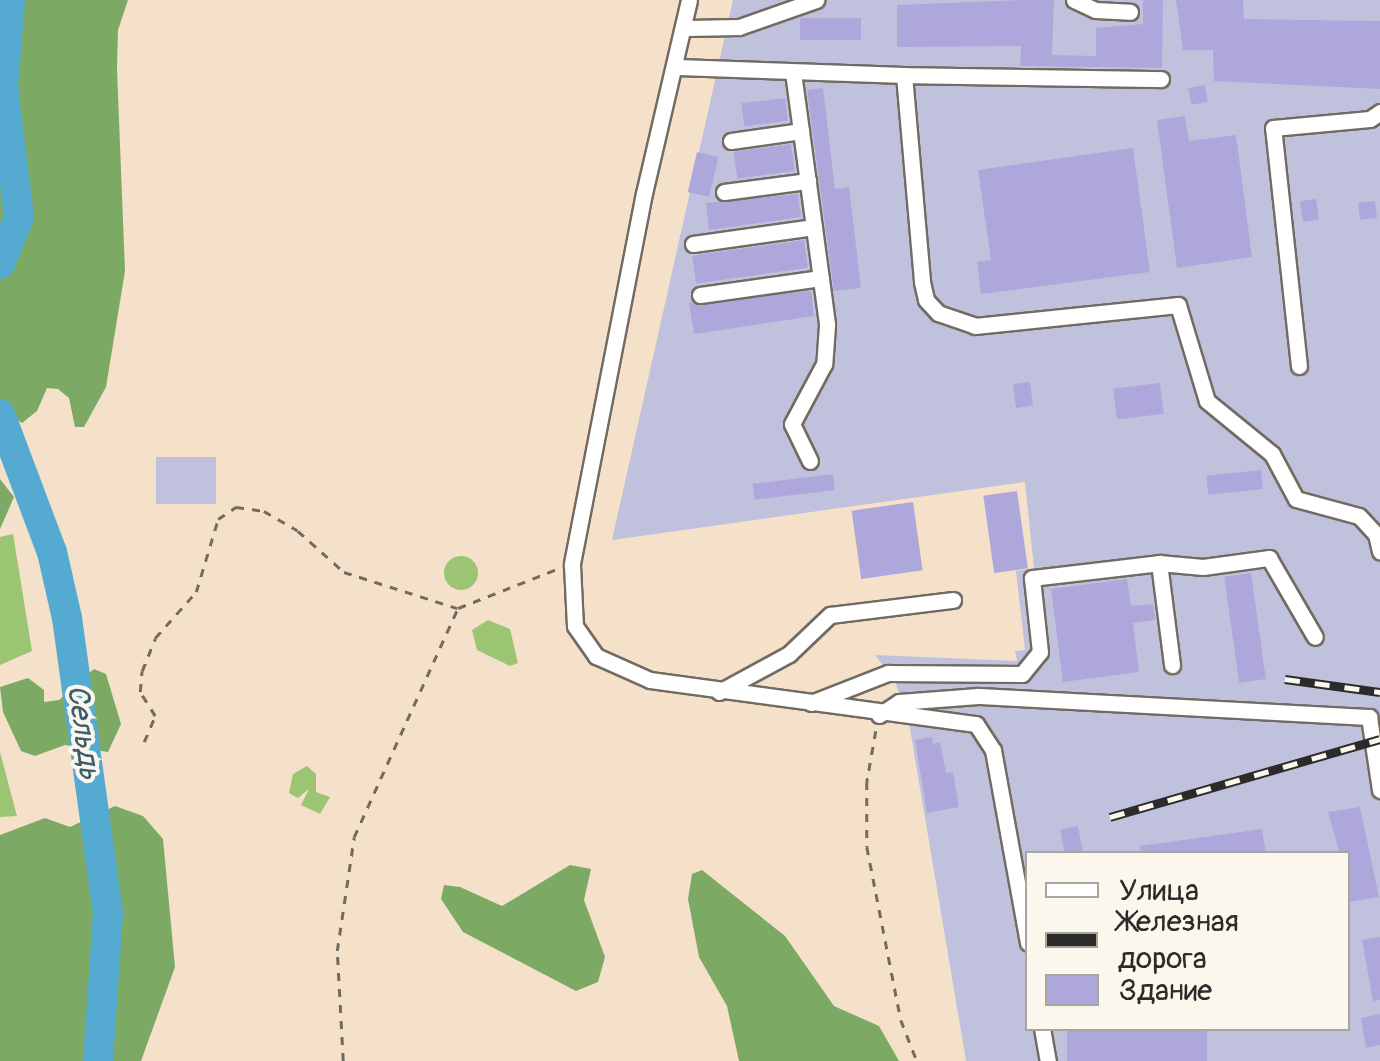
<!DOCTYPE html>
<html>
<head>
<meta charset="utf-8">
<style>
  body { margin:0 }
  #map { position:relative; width:1380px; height:1061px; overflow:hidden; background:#f5e1c9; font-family:Pangolin,sans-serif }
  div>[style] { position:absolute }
  .industrial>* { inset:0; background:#c0c2dd; transform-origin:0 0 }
  .green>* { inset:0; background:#9bc572 }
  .round { border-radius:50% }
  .forest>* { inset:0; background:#7caa64 }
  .river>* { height:30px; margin:-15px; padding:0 15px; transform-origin:15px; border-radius:15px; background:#54aad0 }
  .building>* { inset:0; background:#aea7db; transform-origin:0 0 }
  .path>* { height:2.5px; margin-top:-1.25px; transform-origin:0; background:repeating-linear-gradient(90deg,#726b62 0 8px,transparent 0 16px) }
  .roads { filter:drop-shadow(2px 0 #726b62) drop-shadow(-2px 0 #726b62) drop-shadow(0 2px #726b62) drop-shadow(0 -2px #726b62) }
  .minor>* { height:15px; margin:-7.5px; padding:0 7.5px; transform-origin:7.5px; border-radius:7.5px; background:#fff }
  .rail>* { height:9px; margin-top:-4.5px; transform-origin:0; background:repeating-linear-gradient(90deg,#fbf7ec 0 15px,#2b2b2b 0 30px); box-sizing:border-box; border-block:2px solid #2b2b2b }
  span { translate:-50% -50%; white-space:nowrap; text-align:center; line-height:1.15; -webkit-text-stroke:8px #fbf7ec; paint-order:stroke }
  .water-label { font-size:30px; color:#3b5e6d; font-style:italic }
  .legend { position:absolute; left:1025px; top:851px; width:325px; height:180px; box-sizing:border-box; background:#fbf7ec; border:2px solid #a8a59f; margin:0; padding:12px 18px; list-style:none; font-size:30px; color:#2b2b2b }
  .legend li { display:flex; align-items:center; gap:20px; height:50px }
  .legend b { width:50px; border:2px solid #a8a59f }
</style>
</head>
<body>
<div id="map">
  <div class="industrial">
    <i style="clip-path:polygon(evenodd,733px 0,1380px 0,1380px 1061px,966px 1061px,909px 723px,895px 681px,875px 655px,1017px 661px,1015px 651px,1025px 650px,1016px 571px,1034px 568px,1025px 482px,612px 540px,733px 0,1028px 854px,1348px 854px,1348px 1028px,1028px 1028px,1028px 854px)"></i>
    <i style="left:216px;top:457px;width:47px;height:60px;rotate:90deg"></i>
  </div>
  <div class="green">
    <i style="clip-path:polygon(13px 534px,32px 651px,0 665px,0 537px)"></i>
    <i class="round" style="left:444px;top:556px;width:34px;height:34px"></i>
    <i style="clip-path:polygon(488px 620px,510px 629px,518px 663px,510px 666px,477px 650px,472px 630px)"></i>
    <i style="clip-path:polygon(0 752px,17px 816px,0 817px)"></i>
    <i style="clip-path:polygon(307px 766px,316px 774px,316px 792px,330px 797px,320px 814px,301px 805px,309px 789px,298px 798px,289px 793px,293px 774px)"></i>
  </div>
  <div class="forest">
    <i style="clip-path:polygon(0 0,128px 0,118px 30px,117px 69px,125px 271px,106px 387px,84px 427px,75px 427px,69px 398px,58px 389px,47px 388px,37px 411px,22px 423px,0 408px)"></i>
    <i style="clip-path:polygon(0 479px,14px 497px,0 529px)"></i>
    <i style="clip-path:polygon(94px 669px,106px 674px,121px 724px,108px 752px,65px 745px,35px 756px,21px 751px,3px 712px,0 687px,28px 678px,44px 690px,44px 702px,59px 700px)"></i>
    <i style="clip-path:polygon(115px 806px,143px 816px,163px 839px,175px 967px,141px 1061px,0 1061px,0 835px,45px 818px,70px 827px)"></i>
    <i style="clip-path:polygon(570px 865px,591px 869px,584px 900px,605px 957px,598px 982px,576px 991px,463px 932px,441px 899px,444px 885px,460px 887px,502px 906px)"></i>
    <i style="clip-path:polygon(702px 870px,785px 936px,834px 1006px,879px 1026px,899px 1061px,739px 1061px,727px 1006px,699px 957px,688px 899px,692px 874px)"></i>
  </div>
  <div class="river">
    <i style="left:0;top:264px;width:51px;rotate:-68deg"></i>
    <i style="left:19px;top:217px;width:132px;rotate:-97deg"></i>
    <i style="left:3px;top:86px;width:86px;rotate:-85.3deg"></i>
    <i style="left:0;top:414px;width:147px;rotate:69.4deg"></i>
    <i style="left:52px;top:552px;width:68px;rotate:77.2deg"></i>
    <i style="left:67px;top:618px;width:299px;rotate:82.1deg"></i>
    <i style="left:108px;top:914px;width:147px;rotate:93.9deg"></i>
  </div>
  <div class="building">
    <i style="clip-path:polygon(1024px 0,1054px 0,1052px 55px,1096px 56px,1096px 28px,1143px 24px,1143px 0,1163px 0,1162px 68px,1020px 66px,1021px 46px,897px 47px,897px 5px)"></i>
    <i style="clip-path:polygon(1176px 0,1243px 0,1244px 19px,1380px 21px,1380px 89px,1214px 81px,1213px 50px,1183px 50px)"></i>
    <i style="left:800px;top:18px;width:61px;height:22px"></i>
    <i style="left:1205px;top:85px;width:17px;height:17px;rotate:80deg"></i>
    <i style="clip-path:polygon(823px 88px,835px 189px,849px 187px,861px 288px,834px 291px,807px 90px)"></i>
    <i style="left:785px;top:98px;width:23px;height:44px;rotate:83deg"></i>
    <i style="clip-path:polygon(1185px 116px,1189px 141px,1236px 135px,1252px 257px,1177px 268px,1157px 120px)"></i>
    <i style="left:791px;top:144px;width:27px;height:58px;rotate:82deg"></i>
    <i style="clip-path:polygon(1133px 148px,1150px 272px,981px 294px,977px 262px,991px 260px,978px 170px)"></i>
    <i style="left:697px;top:152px;width:22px;height:41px;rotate:13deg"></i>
    <i style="clip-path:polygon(798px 194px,801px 217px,709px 230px,706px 203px)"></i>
    <i style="left:1316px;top:199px;width:21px;height:16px;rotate:82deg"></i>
    <i style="left:1375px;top:201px;width:17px;height:17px;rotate:83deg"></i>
    <i style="left:804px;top:240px;width:28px;height:113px;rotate:82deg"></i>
    <i style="clip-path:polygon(811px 291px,814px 316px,694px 334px,689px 303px)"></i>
    <i style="left:1030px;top:382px;width:24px;height:17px;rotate:83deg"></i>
    <i style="left:1160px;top:383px;width:31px;height:47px;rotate:83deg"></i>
    <i style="left:1261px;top:470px;width:19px;height:55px;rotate:84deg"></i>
    <i style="left:833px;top:474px;width:16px;height:81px;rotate:83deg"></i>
    <i style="left:1017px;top:491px;width:78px;height:34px;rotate:82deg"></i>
    <i style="left:913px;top:502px;width:69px;height:62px;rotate:82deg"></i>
    <i style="left:1251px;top:573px;width:107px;height:27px;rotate:82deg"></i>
    <i style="clip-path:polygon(1127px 579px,1131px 606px,1153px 604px,1155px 620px,1133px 623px,1139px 672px,1063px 682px,1051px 589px)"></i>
    <i style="clip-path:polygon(932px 737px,933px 744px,940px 742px,946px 773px,953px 772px,959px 807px,927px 813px,915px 740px)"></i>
    <i style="clip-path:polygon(1360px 807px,1379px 897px,1349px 902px,1348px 854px,1340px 854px,1328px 812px)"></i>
    <i style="left:1078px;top:826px;width:28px;height:18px;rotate:80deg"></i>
    <i style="clip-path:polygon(1262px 829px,1266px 854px,1141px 854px,1140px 846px)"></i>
    <i style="clip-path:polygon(1380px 937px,1380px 1000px,1373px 1001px,1362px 940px)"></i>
    <i style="clip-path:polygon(1380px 1014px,1380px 1045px,1366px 1048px,1361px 1018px)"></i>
    <i style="left:1067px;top:1028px;width:140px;height:34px"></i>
  </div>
  <div class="path">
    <i style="left:876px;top:731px;width:52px;rotate:100deg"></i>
    <i style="left:867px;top:782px;width:65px;rotate:90deg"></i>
    <i style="left:867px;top:847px;width:176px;rotate:78.9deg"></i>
    <i style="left:901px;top:1020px;width:44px;rotate:68.7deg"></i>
    <i style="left:144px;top:742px;width:28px;rotate:-67deg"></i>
    <i style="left:155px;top:716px;width:28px;rotate:-122deg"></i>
    <i style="left:140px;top:692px;width:21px;rotate:-85deg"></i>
    <i style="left:142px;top:671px;width:35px;rotate:-68deg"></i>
    <i style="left:155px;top:638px;width:62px;rotate:-48.3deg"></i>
    <i style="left:196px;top:592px;width:76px;rotate:-73.2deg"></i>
    <i style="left:218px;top:519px;width:22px;rotate:-34deg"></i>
    <i style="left:236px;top:507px;width:28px;rotate:8deg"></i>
    <i style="left:264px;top:511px;width:39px;rotate:30deg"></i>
    <i style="left:298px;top:531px;width:62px;rotate:41.7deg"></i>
    <i style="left:344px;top:572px;width:119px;rotate:17.7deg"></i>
    <i style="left:343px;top:1061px;width:110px;rotate:-93.1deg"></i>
    <i style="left:337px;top:951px;width:115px;rotate:-81.5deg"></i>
    <i style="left:354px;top:837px;width:252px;rotate:-65.6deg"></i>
    <i style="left:458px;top:608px;width:106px;rotate:-21.5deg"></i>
  </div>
  <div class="roads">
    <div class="minor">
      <i style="left:689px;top:0;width:198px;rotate:103.1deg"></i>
      <i style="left:644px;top:193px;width:379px;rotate:101deg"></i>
      <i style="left:572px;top:565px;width:61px;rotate:87.2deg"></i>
      <i style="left:575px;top:626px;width:37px;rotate:55deg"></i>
      <i style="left:596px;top:656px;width:59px;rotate:24deg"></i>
      <i style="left:650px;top:680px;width:329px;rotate:7.7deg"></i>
      <i style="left:976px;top:724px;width:31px;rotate:57deg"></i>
      <i style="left:993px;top:750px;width:196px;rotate:79.7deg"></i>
      <i style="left:1074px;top:0;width:23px;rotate:25deg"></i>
      <i style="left:1095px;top:10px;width:35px;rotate:3deg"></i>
      <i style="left:687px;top:28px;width:52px;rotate:-1.1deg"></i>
      <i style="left:739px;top:27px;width:82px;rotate:-19.3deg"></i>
      <i style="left:678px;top:67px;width:226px;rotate:2deg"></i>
      <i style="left:904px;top:75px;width:208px;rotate:85deg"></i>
      <i style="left:922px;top:282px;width:18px;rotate:77deg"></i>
      <i style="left:926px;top:300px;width:18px;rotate:47deg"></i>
      <i style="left:938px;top:313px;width:39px;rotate:19deg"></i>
      <i style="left:975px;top:326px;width:204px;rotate:-5.9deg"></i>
      <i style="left:1178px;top:305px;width:100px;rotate:73.2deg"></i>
      <i style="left:1207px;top:401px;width:84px;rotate:39.2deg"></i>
      <i style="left:1272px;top:454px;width:51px;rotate:61.9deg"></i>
      <i style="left:1296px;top:499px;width:65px;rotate:15.1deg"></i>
      <i style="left:1359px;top:516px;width:25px;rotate:47deg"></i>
      <i style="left:1376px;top:534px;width:18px;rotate:77deg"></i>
      <i style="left:793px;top:72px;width:255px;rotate:82.3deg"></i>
      <i style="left:827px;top:325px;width:39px;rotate:94deg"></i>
      <i style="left:824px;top:364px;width:68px;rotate:118.1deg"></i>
      <i style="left:792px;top:424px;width:41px;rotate:64.1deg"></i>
      <i style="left:904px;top:75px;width:257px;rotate:0.9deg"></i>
      <i style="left:731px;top:141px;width:71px;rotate:-8.1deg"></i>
      <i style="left:724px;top:192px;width:85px;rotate:-7.5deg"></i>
      <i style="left:693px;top:244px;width:122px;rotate:-8deg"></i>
      <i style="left:700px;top:295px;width:122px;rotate:-8deg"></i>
      <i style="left:1299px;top:366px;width:239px;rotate:-96.2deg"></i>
      <i style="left:1273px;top:128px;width:97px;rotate:-5.3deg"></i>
      <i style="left:1370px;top:119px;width:12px;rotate:-35deg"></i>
      <i style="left:1159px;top:563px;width:44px;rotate:5.2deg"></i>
      <i style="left:1203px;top:567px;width:67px;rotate:-7.8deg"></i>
      <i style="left:1269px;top:558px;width:91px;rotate:59.8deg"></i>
      <i style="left:719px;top:692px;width:80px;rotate:-28.5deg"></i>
      <i style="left:789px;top:654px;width:57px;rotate:-43.6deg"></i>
      <i style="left:830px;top:615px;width:124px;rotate:-7deg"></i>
      <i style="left:811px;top:703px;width:83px;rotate:-21.3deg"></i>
      <i style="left:888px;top:673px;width:134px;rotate:0.4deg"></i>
      <i style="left:1022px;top:674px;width:28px;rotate:-51deg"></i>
      <i style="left:1040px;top:652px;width:74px;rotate:-96.2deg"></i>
      <i style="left:1032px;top:578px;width:128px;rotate:-6.7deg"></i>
      <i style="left:1159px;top:563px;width:103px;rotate:82.7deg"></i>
      <i style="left:879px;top:715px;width:24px;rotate:-33deg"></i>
      <i style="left:899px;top:702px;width:79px;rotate:-4.3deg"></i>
      <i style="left:978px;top:696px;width:392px;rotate:3.1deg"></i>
      <i style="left:1369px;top:717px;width:74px;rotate:81.4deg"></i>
      <i style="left:1042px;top:1028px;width:34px;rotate:80deg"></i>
    </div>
  </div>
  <div class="rail">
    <i style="left:1285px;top:679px;width:96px;rotate:7.8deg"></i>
    <i style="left:1110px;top:817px;width:281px;rotate:-16.1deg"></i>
  </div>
  <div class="water-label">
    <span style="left:83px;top:732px;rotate:82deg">Сельдь</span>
  </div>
  <ul class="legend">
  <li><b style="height:12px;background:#fff"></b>Улица</li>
  <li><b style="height:12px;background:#2b2b2b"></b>Железная дорога</li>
  <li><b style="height:28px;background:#aea7db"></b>Здание</li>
  </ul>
</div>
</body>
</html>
